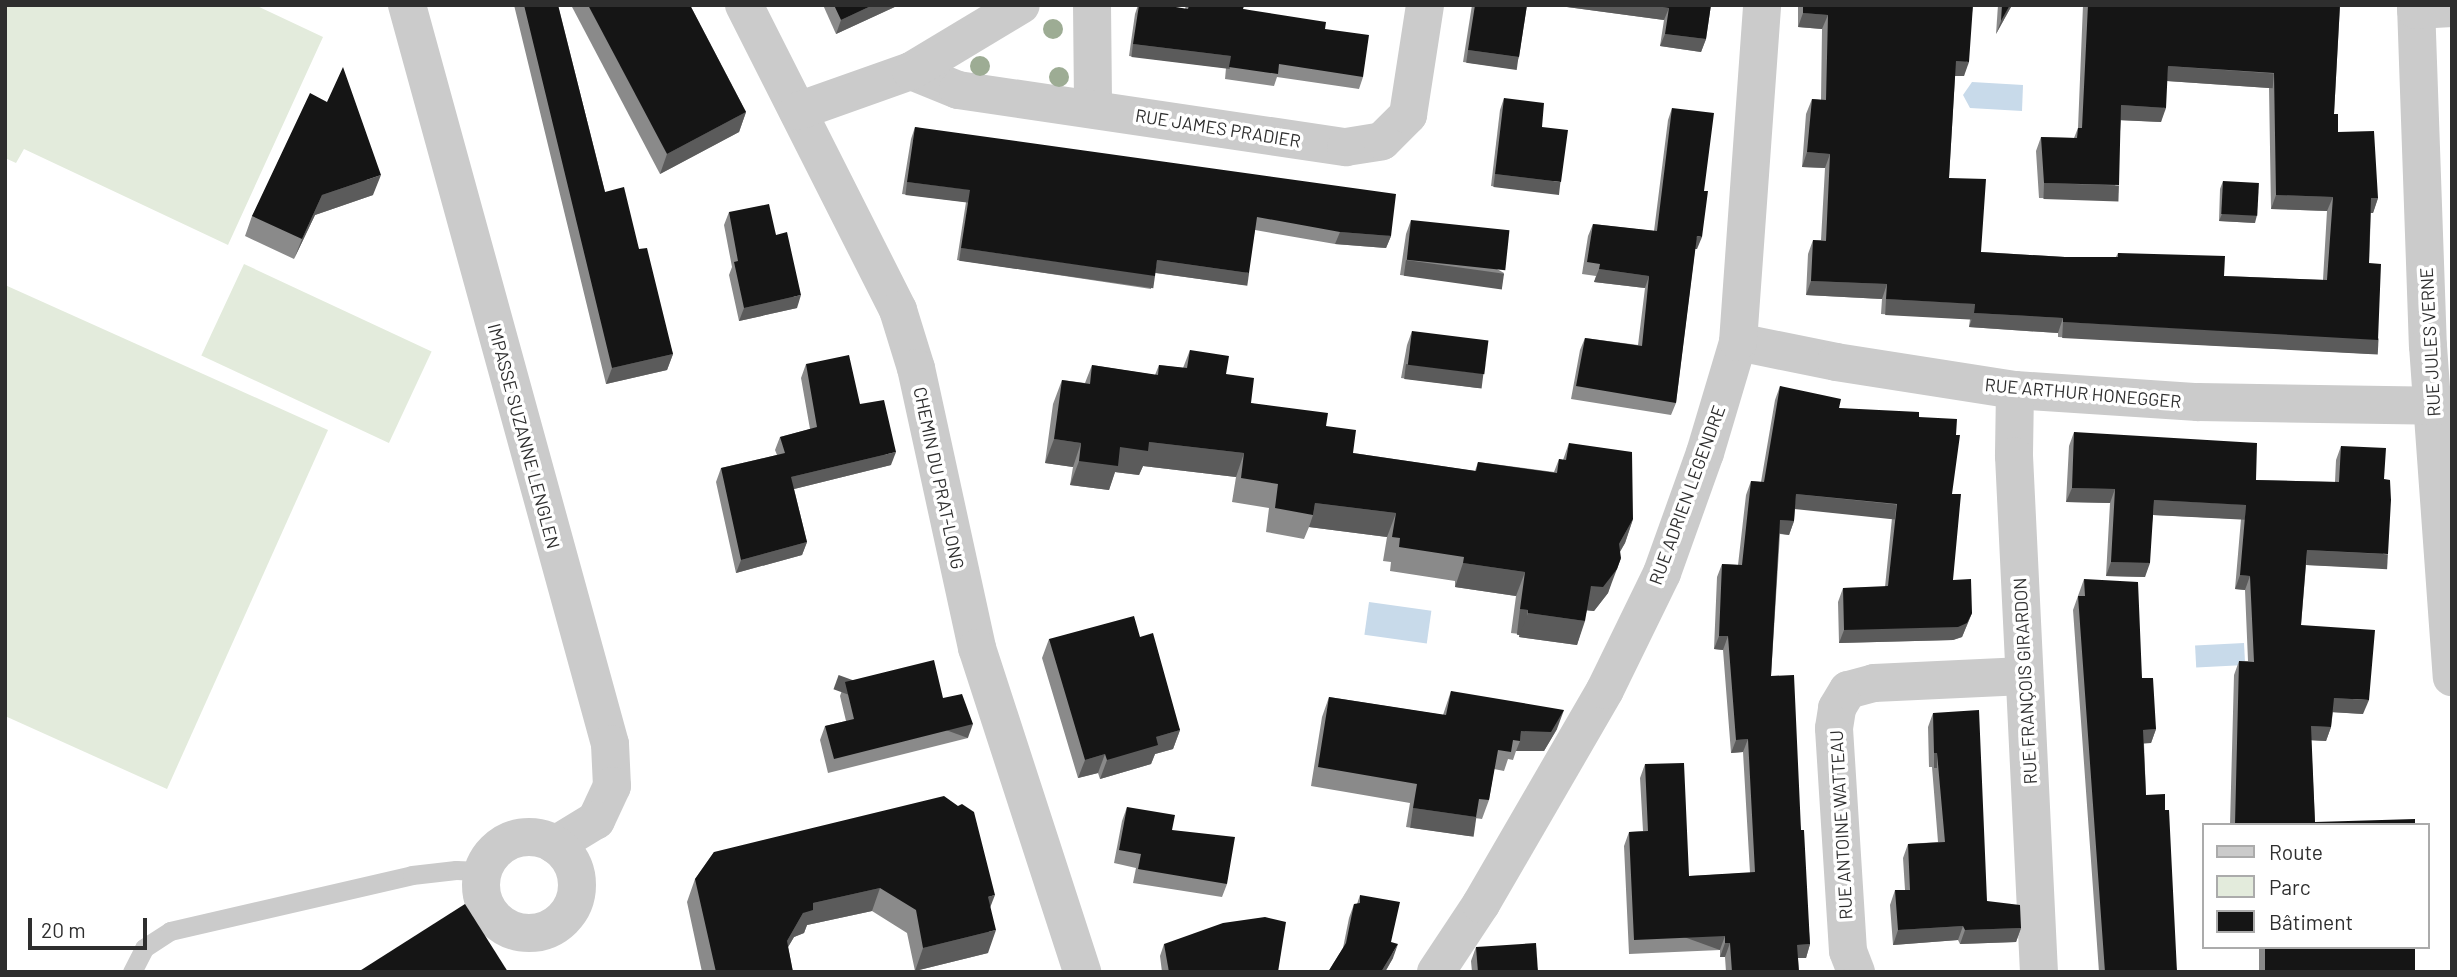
<!DOCTYPE html>
<html>
<head>
<meta charset="utf-8">
<style>
  body { margin:0 }
  #map { position:relative; width:2457px; height:977px; overflow:hidden; background:#fff; font-family:Barlow,sans-serif }
  div>[style] { position:absolute }
  .green>* { inset:0; background:#e3ebdc; transform-origin:0 0 }
  .water>* { inset:0; background:#c8daea; transform-origin:0 0 }
  .lane>* { height:19px; margin:-9.5px; padding:0 9.5px; transform-origin:9.5px; border-radius:9.5px; background:#cbcbcb }
  .street>* { height:38px; margin:-19px; padding:0 19px; transform-origin:19px; border-radius:19px; background:#cbcbcb }
  .street>.ring { margin:-19px; padding:0; box-sizing:content-box; background:none; border:38px solid #cbcbcb; border-radius:50% }
  .trees>* { width:20px; height:20px; margin:-10px; border-radius:50%; background:#9dac94 }
  .wall>* { inset:0; background:#8a8a8a; transform-origin:0 0 }
  .shaded-wall>* { inset:0; background:#5b5b5b; transform-origin:0 0 }
  .building>* { inset:0; background:#151515; transform-origin:0 0 }
  span { translate:-50% -50%; white-space:nowrap; text-align:center; line-height:1.15; -webkit-text-stroke:7px #fff; paint-order:stroke }
  .street-label { font-size:18px; color:#2e2e2e }
  .frame { position:absolute; inset:0; border:7px solid #2e2e2e; pointer-events:none }
  .legend { position:absolute; left:2202px; top:823px; width:228px; height:126px; box-sizing:border-box; background:#fff; border:2px solid #ababab; margin:0; padding:9px 12px; list-style:none; font-size:21px; color:#2e2e2e }
  .legend li { display:flex; align-items:center; gap:14px; height:35px }
  .legend b { width:35px; border:2px solid #ababab }
  .scale { position:absolute; left:28px; top:918px; width:119px; height:32px; box-sizing:border-box; border:4px solid #2e2e2e; border-top:0; padding-left:9px; font-size:21px; line-height:24px; white-space:nowrap; color:#2e2e2e; -webkit-text-stroke:5px #fff; paint-order:stroke }
</style>
</head>
<body>
<div id="map">
  <div class="green">
    <i style="clip-path:polygon(5px 5px,255px 5px,323px 37px,228px 245px,24px 149px,16px 163px,5px 158px)"></i>
    <i style="left:244px;top:264px;width:207px;height:101px;rotate:25deg"></i>
    <i style="clip-path:polygon(5px 285px,328px 430px,167px 789px,5px 716px)"></i>
  </div>
  <div class="water">
    <i style="clip-path:polygon(1972px 82px,2023px 85px,2022px 111px,1970px 108px,1963px 95px)"></i>
    <i style="left:1369px;top:602px;width:63px;height:33px;rotate:8deg"></i>
    <i style="left:2244px;top:643px;width:22px;height:49px;rotate:87deg"></i>
  </div>
  <div class="lane">
    <i style="left:132px;top:972px;width:27px;rotate:-63deg"></i>
    <i style="left:144px;top:948px;width:31px;rotate:-33deg"></i>
    <i style="left:170px;top:931px;width:248px;rotate:-13deg"></i>
    <i style="left:412px;top:875px;width:44px;rotate:-6.5deg"></i>
    <i style="left:456px;top:870px;width:26px;rotate:2deg"></i>
  </div>
  <div class="street">
    <i style="left:407px;top:5px;width:766px;rotate:74.64deg"></i>
    <i style="left:610px;top:744px;width:42px;rotate:87.3deg"></i>
    <i style="left:612px;top:786px;width:38px;rotate:115deg"></i>
    <i style="left:596px;top:820px;width:48px;rotate:148.6deg"></i>
    <i style="left:744px;top:5px;width:342px;rotate:63.2deg"></i>
    <i style="left:898px;top:310px;width:61px;rotate:72.8deg"></i>
    <i style="left:916px;top:368px;width:287px;rotate:77.7deg"></i>
    <i style="left:977px;top:648px;width:341px;rotate:72deg"></i>
    <i style="left:1092px;top:5px;width:104px;rotate:89.4deg"></i>
    <i style="left:2416px;top:5px;width:341px;rotate:88deg"></i>
    <i style="left:2428px;top:346px;width:332px;rotate:85.9deg"></i>
    <i style="left:2416px;top:10px;width:36px;rotate:-3deg"></i>
    <i style="left:911px;top:71px;width:51px;rotate:22deg"></i>
    <i style="left:958px;top:90px;width:392px;rotate:8.4deg"></i>
    <i style="left:1346px;top:147px;width:36px;rotate:-9deg"></i>
    <i style="left:1382px;top:141px;width:37px;rotate:-45deg"></i>
    <i style="left:1408px;top:115px;width:111px;rotate:-81.2deg"></i>
    <i style="left:798px;top:111px;width:120px;rotate:-19.5deg"></i>
    <i style="left:911px;top:71px;width:128px;rotate:-31deg"></i>
    <i style="left:1738px;top:342px;width:100px;rotate:11.5deg"></i>
    <i style="left:1836px;top:362px;width:181px;rotate:8.9deg"></i>
    <i style="left:2015px;top:390px;width:183px;rotate:3.8deg"></i>
    <i style="left:2198px;top:402px;width:254px;rotate:0.9deg"></i>
    <i style="left:2015px;top:390px;width:66px;rotate:90.9deg"></i>
    <i style="left:2014px;top:456px;width:517px;rotate:87.23deg"></i>
    <i class="ring" style="left:481px;top:837px;width:58px;height:58px"></i>
    <i style="left:1436px;top:972px;width:82px;rotate:-56.5deg"></i>
    <i style="left:1481px;top:904px;width:247px;rotate:-59.9deg"></i>
    <i style="left:1605px;top:690px;width:130px;rotate:-64deg"></i>
    <i style="left:1662px;top:573px;width:127px;rotate:-70.3deg"></i>
    <i style="left:1705px;top:453px;width:116px;rotate:-73.4deg"></i>
    <i style="left:1738px;top:342px;width:338px;rotate:-85.9deg"></i>
    <i style="left:1856px;top:972px;width:22px;rotate:-111deg"></i>
    <i style="left:1848px;top:951px;width:223px;rotate:-93.6deg"></i>
    <i style="left:1834px;top:728px;width:20px;rotate:-81deg"></i>
    <i style="left:1837px;top:708px;width:21px;rotate:-59deg"></i>
    <i style="left:1848px;top:690px;width:27px;rotate:-15deg"></i>
    <i style="left:1874px;top:683px;width:150px;rotate:-2.7deg"></i>
  </div>
  <div class="trees">
    <i style="left:1053px;top:29px"></i>
    <i style="left:980px;top:66px"></i>
    <i style="left:1059px;top:77px"></i>
  </div>
  <div class="wall">
    <i style="clip-path:polygon(514px 5px,558px 5px,605px 192px,639px 249px,673px 354px,667px 370px,606px 384px)"></i>
    <i style="clip-path:polygon(571px 5px,690px 5px,746px 112px,739px 132px,660px 174px)"></i>
    <i style="clip-path:polygon(823px 5px,899px 5px,836px 34px)"></i>
    <i style="clip-path:polygon(1138px 5px,1163px 5px,1185px 9px,1186px 5px,1244px 5px,1243px 9px,1325px 29px,1363px 77px,1359px 89px,1277px 77px,1274px 86px,1225px 79px,1226px 68px,1129px 56px,1135px 14px)"></i>
    <i style="clip-path:polygon(1472px 5px,1527px 5px,1519px 57px,1514px 69px,1463px 62px)"></i>
    <i style="clip-path:polygon(1552px 5px,1711px 5px,1706px 39px,1701px 52px,1660px 46px,1664px 20px)"></i>
    <i style="clip-path:polygon(1798px 5px,1973px 5px,1964px 76px,1955px 76px,1949px 178px,1981px 252px,2065px 257px,2116px 257px,2118px 253px,2224px 276px,2323px 280px,2327px 211px,2271px 209px,2269px 88px,2167px 81px,2161px 122px,2121px 120px,2114px 200px,2039px 198px,2036px 151px,2041px 137px,2074px 138px,2078px 128px,2083px 5px,2340px 5px,2334px 114px,2338px 132px,2378px 198px,2373px 213px,2371px 213px,2369px 263px,2372px 354px,2058px 337px,2058px 333px,1969px 327px,1970px 319px,1881px 314px,1882px 299px,1806px 295px,1808px 254px,1813px 240px,1821px 240px,1825px 168px,1802px 167px,1806px 114px,1812px 99px,1821px 100px,1822px 29px,1798px 27px)"></i>
    <i style="clip-path:polygon(1998px 5px,2012px 5px,1996px 34px)"></i>
    <i style="clip-path:polygon(1504px 98px,1542px 127px,1556px 194px,1491px 186px,1500px 110px)"></i>
    <i style="clip-path:polygon(327px 102px,373px 195px,315px 215px,294px 259px,245px 236px,252px 216px)"></i>
    <i style="clip-path:polygon(1672px 108px,1697px 249px,1695px 249px,1676px 403px,1671px 415px,1571px 399px,1580px 350px,1585px 338px,1638px 345px,1645px 288px,1594px 282px,1596px 276px,1582px 274px,1588px 236px,1593px 224px,1654px 231px,1668px 120px)"></i>
    <i style="clip-path:polygon(915px 127px,1391px 236px,1386px 248px,1335px 244px,1255px 230px,1244px 285px,1155px 273px,1151px 289px,957px 260px,966px 202px,902px 194px,911px 139px)"></i>
    <i style="clip-path:polygon(2223px 181px,2255px 223px,2219px 221px,2220px 189px)"></i>
    <i style="clip-path:polygon(729px 212px,776px 235px,797px 308px,739px 321px,729px 275px,732px 267px,724px 225px)"></i>
    <i style="clip-path:polygon(1411px 220px,1504px 273px,1499px 287px,1400px 275px,1406px 234px)"></i>
    <i style="clip-path:polygon(1412px 331px,1478px 388px,1401px 378px,1407px 345px)"></i>
    <i style="clip-path:polygon(1190px 350px,1226px 374px,1251px 403px,1326px 426px,1353px 453px,1475px 471px,1478px 462px,1554px 472px,1559px 459px,1563px 460px,1569px 443px,1633px 519px,1625px 543px,1620px 551px,1608px 593px,1594px 611px,1587px 610px,1577px 645px,1519px 637px,1519px 634px,1511px 633px,1516px 596px,1455px 587px,1455px 581px,1390px 571px,1391px 562px,1383px 561px,1387px 537px,1309px 527px,1304px 539px,1266px 532px,1269px 508px,1232px 502px,1236px 477px,1143px 466px,1139px 475px,1115px 472px,1109px 490px,1070px 485px,1073px 467px,1045px 463px,1053px 404px,1062px 380px,1085px 383px,1092px 365px,1155px 375px,1159px 365px,1183px 368px)"></i>
    <i style="clip-path:polygon(806px 364px,860px 404px,891px 465px,794px 489px,807px 542px,802px 555px,736px 573px,716px 482px,721px 468px,777px 455px,775px 450px,780px 437px,810px 429px,801px 378px)"></i>
    <i style="clip-path:polygon(1780px 386px,1839px 408px,1919px 417px,1952px 494px,1953px 580px,1972px 613px,1962px 637px,1953px 640px,1839px 643px,1838px 602px,1843px 588px,1885px 587px,1892px 518px,1795px 508px,1794px 521px,1789px 535px,1780px 534px,1771px 676px,1801px 830px,1810px 944px,1806px 958px,1798px 958px,1799px 972px,1726px 972px,1725px 957px,1720px 957px,1720px 950px,1629px 954px,1624px 846px,1629px 832px,1643px 831px,1640px 778px,1645px 764px,1689px 876px,1750px 873px,1743px 752px,1731px 753px,1723px 650px,1714px 649px,1717px 577px,1722px 564px,1738px 565px,1746px 495px,1751px 481px,1761px 482px,1775px 400px)"></i>
    <i style="clip-path:polygon(2074px 432px,2256px 480px,2335px 482px,2336px 460px,2341px 446px,2384px 479px,2383px 568px,2306px 565px,2301px 625px,2363px 714px,2333px 712px,2331px 727px,2326px 741px,2311px 740px,2315px 822px,2415px 825px,2230px 825px,2234px 675px,2239px 661px,2248px 661px,2245px 590px,2235px 589px,2241px 519px,2153px 515px,2145px 577px,2106px 576px,2110px 503px,2066px 502px,2069px 446px)"></i>
    <i style="clip-path:polygon(2084px 579px,2142px 678px,2156px 729px,2151px 743px,2144px 743px,2146px 795px,2177px 972px,2099px 972px,2073px 610px)"></i>
    <i style="clip-path:polygon(1140px 637px,1180px 730px,1173px 749px,1155px 754px,1151px 764px,1100px 779px,1098px 773px,1078px 778px,1042px 658px,1049px 639px)"></i>
    <i style="clip-path:polygon(845px 682px,943px 698px,968px 738px,828px 773px,820px 740px,825px 726px,846px 721px,840px 696px)"></i>
    <i style="clip-path:polygon(1451px 691px,1557px 729px,1544px 751px,1516px 751px,1513px 760px,1508px 759px,1504px 771px,1494px 769px,1489px 800px,1482px 819px,1475px 818px,1469px 836px,1406px 827px,1410px 803px,1311px 786px,1322px 717px,1329px 697px,1443px 715px)"></i>
    <i style="clip-path:polygon(1933px 713px,1987px 901px,2021px 928px,2016px 942px,1960px 944px,1958px 940px,1893px 945px,1890px 905px,1895px 890px,1905px 890px,1903px 858px,1908px 844px,1938px 842px,1932px 767px,1929px 767px,1928px 727px)"></i>
    <i style="clip-path:polygon(1127px 807px,1172px 830px,1227px 884px,1222px 897px,1133px 883px,1136px 868px,1114px 863px,1122px 821px)"></i>
    <i style="clip-path:polygon(714px 852px,990px 906px,988px 953px,915px 971px,907px 933px,872px 911px,807px 925px,804px 933px,794px 937px,788px 947px,793px 972px,702px 972px,687px 902px,695px 879px)"></i>
    <i style="clip-path:polygon(1360px 895px,1391px 942px,1393px 958px,1385px 972px,1328px 972px,1343px 948px,1349px 918px,1354px 904px,1357px 904px)"></i>
    <i style="clip-path:polygon(1164px 944px,1278px 972px,1162px 972px,1160px 956px)"></i>
    <i style="clip-path:polygon(1476px 947px,1538px 972px,1472px 972px,1471px 961px)"></i>
    <i style="left:2259px;top:947px;width:156px;height:25px"></i>
  </div>
  <div class="shaded-wall">
    <i style="clip-path:polygon(873px 5px,899px 5px,836px 34px,841px 20px)"></i>
    <i style="clip-path:polygon(1552px 5px,1650px 5px,1669px 8px,1664px 20px)"></i>
    <i style="clip-path:polygon(2010px 5px,2012px 5px,1996px 34px,2001px 21px)"></i>
    <i style="clip-path:polygon(1803px 13px,1828px 15px,1822px 29px,1798px 27px)"></i>
    <i style="clip-path:polygon(1665px 34px,1706px 39px,1701px 52px,1660px 46px)"></i>
    <i style="left:1133px;top:44px;width:99px;height:13px;rotate:7deg"></i>
    <i style="left:1468px;top:50px;width:51px;height:13px;rotate:8deg"></i>
    <i style="clip-path:polygon(1956px 61px,1969px 62px,1964px 76px,1951px 76px)"></i>
    <i style="left:2168px;top:66px;width:106px;height:15px;rotate:4deg"></i>
    <i style="clip-path:polygon(2121px 105px,2166px 108px,2161px 122px,2116px 120px)"></i>
    <i style="clip-path:polygon(746px 112px,739px 132px,660px 174px,667px 154px)"></i>
    <i style="clip-path:polygon(1807px 152px,1830px 154px,1825px 168px,1802px 167px)"></i>
    <i style="left:1495px;top:174px;width:66px;height:13px;rotate:7deg"></i>
    <i style="clip-path:polygon(381px 175px,373px 195px,315px 215px,294px 259px,302px 239px,322px 195px)"></i>
    <i style="left:907px;top:182px;width:64px;height:13px;rotate:7deg"></i>
    <i style="left:2044px;top:183px;width:75px;height:16px;rotate:2deg"></i>
    <i style="clip-path:polygon(2276px 195px,2333px 197px,2327px 211px,2271px 209px)"></i>
    <i style="clip-path:polygon(2371px 198px,2378px 198px,2373px 213px,2366px 213px)"></i>
    <i style="clip-path:polygon(2222px 214px,2257px 215px,2255px 223px,2219px 221px)"></i>
    <i style="clip-path:polygon(1340px 232px,1391px 236px,1386px 248px,1335px 244px)"></i>
    <i style="clip-path:polygon(1697px 236px,1702px 237px,1697px 249px,1692px 249px)"></i>
    <i style="left:961px;top:248px;width:196px;height:13px;rotate:8deg"></i>
    <i style="left:1157px;top:260px;width:93px;height:13px;rotate:8deg"></i>
    <i style="left:1406px;top:260px;width:99px;height:16px;rotate:8deg"></i>
    <i style="clip-path:polygon(1599px 269px,1649px 276px,1645px 288px,1594px 282px)"></i>
    <i style="clip-path:polygon(1811px 281px,1887px 284px,1882px 299px,1806px 295px)"></i>
    <i style="clip-path:polygon(801px 295px,797px 308px,739px 321px,744px 308px)"></i>
    <i style="left:1886px;top:299px;width:89px;height:16px;rotate:3deg"></i>
    <i style="clip-path:polygon(1974px 313px,2063px 318px,2058px 333px,1969px 327px)"></i>
    <i style="left:2063px;top:322px;width:316px;height:16px;rotate:3deg"></i>
    <i style="clip-path:polygon(673px 354px,667px 370px,606px 384px,612px 368px)"></i>
    <i style="left:1406px;top:364px;width:78px;height:15px;rotate:7deg"></i>
    <i style="clip-path:polygon(1054px 439px,1081px 443px,1073px 467px,1045px 463px)"></i>
    <i style="clip-path:polygon(1149px 442px,1244px 453px,1236px 477px,1143px 466px,1139px 475px,1115px 472px,1109px 490px,1070px 485px,1079px 461px,1120px 447px)"></i>
    <i style="clip-path:polygon(896px 452px,891px 465px,786px 491px,791px 477px)"></i>
    <i style="clip-path:polygon(2072px 488px,2115px 489px,2110px 503px,2066px 502px)"></i>
    <i style="left:1796px;top:494px;width:101px;height:15px;rotate:6deg"></i>
    <i style="left:2154px;top:500px;width:92px;height:15px;rotate:3deg"></i>
    <i style="clip-path:polygon(1315px 503px,1396px 513px,1387px 537px,1309px 527px,1313px 515px)"></i>
    <i style="clip-path:polygon(1633px 519px,1625px 543px,1611px 568px,1619px 544px)"></i>
    <i style="clip-path:polygon(1780px 520px,1794px 521px,1789px 535px,1776px 533px)"></i>
    <i style="clip-path:polygon(807px 542px,802px 555px,736px 573px,741px 560px)"></i>
    <i style="left:2307px;top:550px;width:81px;height:15px;rotate:3deg"></i>
    <i style="clip-path:polygon(1621px 558px,1608px 593px,1594px 611px,1582px 610px,1591px 586px)"></i>
    <i style="clip-path:polygon(2111px 562px,2150px 563px,2145px 577px,2106px 576px)"></i>
    <i style="clip-path:polygon(1463px 563px,1525px 572px,1516px 596px,1455px 587px)"></i>
    <i style="clip-path:polygon(2240px 575px,2250px 576px,2245px 590px,2235px 589px)"></i>
    <i style="left:1520px;top:609px;width:8px;height:26px;rotate:7deg"></i>
    <i style="clip-path:polygon(1528px 613px,1585px 621px,1577px 645px,1519px 637px)"></i>
    <i style="clip-path:polygon(1972px 613px,1962px 637px,1953px 640px,1839px 643px,1844px 630px)"></i>
    <i style="clip-path:polygon(1719px 636px,1728px 636px,1723px 650px,1714px 649px)"></i>
    <i style="clip-path:polygon(2334px 698px,2369px 700px,2363px 714px,2329px 712px)"></i>
    <i style="clip-path:polygon(1564px 710px,1557px 729px,1544px 751px,1516px 751px,1520px 741px,1521px 731px)"></i>
    <i style="left:973px;top:724px;width:15px;height:143px;rotate:110deg"></i>
    <i style="clip-path:polygon(2311px 726px,2331px 727px,2326px 741px,2306px 740px)"></i>
    <i style="clip-path:polygon(2156px 729px,2151px 743px,2138px 744px,2143px 730px)"></i>
    <i style="clip-path:polygon(1180px 730px,1173px 749px,1155px 754px,1151px 764px,1100px 779px,1107px 760px,1156px 737px)"></i>
    <i style="clip-path:polygon(1748px 739px,1743px 752px,1731px 753px,1736px 740px)"></i>
    <i style="left:1934px;top:753px;width:3px;height:15px"></i>
    <i style="clip-path:polygon(1105px 754px,1098px 773px,1078px 778px,1085px 760px)"></i>
    <i style="left:1413px;top:808px;width:64px;height:20px;rotate:8deg"></i>
    <i style="clip-path:polygon(880px 888px,872px 911px,807px 925px,804px 933px,794px 937px,778px 964px,787px 941px,803px 913px,813px 903px)"></i>
    <i style="clip-path:polygon(995px 895px,986px 918px,988px 897px)"></i>
    <i style="clip-path:polygon(1963px 926px,1958px 940px,1893px 945px,1898px 930px)"></i>
    <i style="clip-path:polygon(2021px 928px,2016px 942px,1960px 944px,1965px 930px)"></i>
    <i style="clip-path:polygon(996px 930px,988px 953px,915px 971px,923px 948px)"></i>
    <i style="left:1725px;top:936px;width:15px;height:91px;rotate:110deg"></i>
    <i style="clip-path:polygon(1725px 943px,1730px 943px,1725px 957px,1720px 957px)"></i>
    <i style="clip-path:polygon(1398px 944px,1393px 958px,1385px 972px,1381px 972px)"></i>
    <i style="clip-path:polygon(1810px 944px,1806px 958px,1792px 958px,1797px 945px)"></i>
  </div>
  <div class="building">
    <i style="clip-path:polygon(524px 5px,558px 5px,605px 192px,624px 187px,639px 249px,647px 248px,673px 354px,612px 368px)"></i>
    <i style="clip-path:polygon(588px 5px,690px 5px,746px 112px,667px 154px)"></i>
    <i style="clip-path:polygon(834px 5px,873px 5px,841px 20px)"></i>
    <i style="clip-path:polygon(1139px 5px,1163px 5px,1188px 9px,1189px 5px,1244px 5px,1243px 9px,1326px 22px,1325px 29px,1369px 35px,1363px 77px,1279px 64px,1278px 74px,1229px 67px,1231px 56px,1133px 44px)"></i>
    <i style="clip-path:polygon(1475px 5px,1527px 5px,1519px 57px,1468px 50px)"></i>
    <i style="clip-path:polygon(1650px 5px,1711px 5px,1706px 39px,1665px 34px,1669px 8px)"></i>
    <i style="clip-path:polygon(1803px 5px,1973px 5px,1969px 62px,1956px 61px,1949px 178px,1986px 179px,1981px 252px,2065px 257px,2118px 257px,2118px 253px,2225px 256px,2224px 276px,2327px 280px,2333px 197px,2276px 195px,2274px 73px,2168px 66px,2166px 108px,2121px 105px,2119px 185px,2044px 183px,2041px 137px,2077px 138px,2078px 128px,2082px 128px,2088px 5px,2340px 5px,2334px 114px,2338px 114px,2338px 132px,2374px 131px,2378px 198px,2371px 198px,2369px 263px,2381px 264px,2378px 340px,2063px 322px,2063px 318px,1974px 313px,1975px 304px,1886px 299px,1887px 284px,1811px 281px,1813px 240px,1826px 241px,1830px 154px,1807px 152px,1812px 99px,1826px 100px,1828px 15px,1803px 13px)"></i>
    <i style="clip-path:polygon(2002px 5px,2010px 5px,2001px 21px)"></i>
    <i style="clip-path:polygon(343px 67px,381px 175px,322px 195px,302px 239px,252px 216px,310px 93px,327px 102px)"></i>
    <i style="clip-path:polygon(1504px 98px,1544px 103px,1542px 127px,1568px 130px,1561px 182px,1495px 174px)"></i>
    <i style="clip-path:polygon(1672px 108px,1714px 113px,1704px 191px,1708px 191px,1702px 237px,1697px 236px,1676px 403px,1576px 386px,1585px 338px,1642px 346px,1649px 276px,1599px 269px,1600px 264px,1587px 262px,1593px 224px,1657px 231px)"></i>
    <i style="clip-path:polygon(915px 127px,1396px 194px,1391px 236px,1340px 232px,1257px 217px,1249px 273px,1157px 260px,1155px 276px,961px 248px,970px 190px,907px 182px)"></i>
    <i style="left:2223px;top:181px;width:36px;height:33px;rotate:3deg"></i>
    <i style="clip-path:polygon(769px 204px,776px 235px,787px 232px,801px 295px,744px 308px,734px 262px,738px 261px,729px 212px)"></i>
    <i style="left:1411px;top:220px;width:99px;height:40px;rotate:6deg"></i>
    <i style="left:1412px;top:331px;width:77px;height:34px;rotate:7deg"></i>
    <i style="clip-path:polygon(1190px 350px,1229px 356px,1226px 374px,1254px 378px,1251px 403px,1328px 413px,1326px 426px,1356px 430px,1353px 453px,1476px 471px,1478px 462px,1557px 473px,1559px 459px,1566px 460px,1569px 443px,1632px 452px,1633px 519px,1619px 544px,1621px 558px,1617px 569px,1603px 587px,1591px 586px,1585px 621px,1528px 613px,1528px 610px,1520px 609px,1525px 572px,1463px 563px,1464px 557px,1399px 547px,1400px 538px,1392px 537px,1396px 513px,1315px 503px,1313px 515px,1275px 508px,1278px 484px,1241px 478px,1244px 453px,1149px 442px,1148px 451px,1120px 447px,1118px 466px,1079px 461px,1081px 443px,1054px 439px,1062px 380px,1090px 384px,1092px 365px,1158px 375px,1159px 365px,1187px 368px)"></i>
    <i style="clip-path:polygon(849px 355px,860px 404px,884px 400px,896px 452px,791px 477px,807px 542px,741px 560px,721px 468px,785px 453px,780px 437px,817px 427px,806px 364px)"></i>
    <i style="clip-path:polygon(1780px 386px,1841px 399px,1839px 408px,1919px 412px,1919px 417px,1957px 419px,1956px 435px,1960px 435px,1952px 494px,1961px 494px,1953px 580px,1971px 579px,1972px 613px,1967px 623px,1958px 627px,1844px 630px,1843px 588px,1888px 586px,1897px 504px,1796px 494px,1794px 521px,1780px 520px,1771px 676px,1794px 675px,1801px 830px,1804px 830px,1810px 944px,1797px 945px,1799px 972px,1732px 972px,1730px 943px,1725px 943px,1725px 936px,1634px 940px,1629px 832px,1648px 831px,1645px 764px,1684px 763px,1689px 876px,1755px 872px,1748px 739px,1736px 740px,1728px 636px,1719px 636px,1722px 564px,1742px 565px,1751px 481px,1764px 482px)"></i>
    <i style="clip-path:polygon(2074px 432px,2257px 443px,2256px 480px,2339px 482px,2341px 446px,2386px 448px,2384px 479px,2390px 480px,2391px 500px,2388px 554px,2307px 550px,2301px 625px,2375px 630px,2369px 700px,2334px 698px,2331px 727px,2311px 726px,2315px 822px,2415px 819px,2415px 825px,2235px 825px,2239px 661px,2254px 662px,2250px 576px,2240px 575px,2246px 505px,2154px 500px,2150px 563px,2111px 562px,2115px 489px,2072px 488px)"></i>
    <i style="clip-path:polygon(2084px 579px,2138px 582px,2142px 678px,2153px 678px,2156px 729px,2143px 730px,2146px 795px,2165px 794px,2165px 810px,2169px 810px,2177px 972px,2105px 972px,2078px 596px,2085px 596px)"></i>
    <i style="clip-path:polygon(1134px 616px,1140px 637px,1153px 633px,1180px 730px,1156px 737px,1158px 745px,1107px 760px,1105px 754px,1085px 760px,1049px 639px)"></i>
    <i style="clip-path:polygon(934px 660px,943px 698px,962px 694px,973px 724px,834px 759px,825px 726px,854px 719px,845px 682px)"></i>
    <i style="clip-path:polygon(1451px 691px,1564px 710px,1551px 732px,1521px 731px,1520px 741px,1513px 740px,1511px 752px,1498px 750px,1489px 800px,1479px 799px,1476px 817px,1413px 808px,1417px 784px,1318px 767px,1329px 697px,1446px 715px)"></i>
    <i style="clip-path:polygon(1979px 710px,1987px 901px,2020px 905px,2021px 928px,1965px 930px,1963px 926px,1898px 930px,1895px 890px,1910px 890px,1908px 844px,1945px 842px,1937px 753px,1934px 753px,1933px 713px)"></i>
    <i style="clip-path:polygon(944px 796px,958px 806px,962px 804px,974px 812px,995px 895px,988px 897px,996px 930px,923px 948px,916px 910px,880px 888px,813px 903px,813px 910px,803px 913px,787px 941px,793px 972px,716px 972px,695px 879px,714px 852px)"></i>
    <i style="clip-path:polygon(1127px 807px,1175px 815px,1172px 830px,1235px 837px,1227px 884px,1138px 869px,1141px 854px,1119px 850px)"></i>
    <i style="clip-path:polygon(1360px 895px,1400px 902px,1391px 942px,1398px 944px,1381px 972px,1328px 972px,1346px 943px,1354px 904px,1360px 903px)"></i>
    <i style="clip-path:polygon(465px 904px,508px 972px,358px 972px)"></i>
    <i style="clip-path:polygon(1265px 917px,1286px 922px,1278px 972px,1169px 972px,1164px 944px,1223px 923px)"></i>
    <i style="clip-path:polygon(1536px 943px,1538px 972px,1478px 972px,1476px 947px)"></i>
    <i style="left:2265px;top:947px;width:150px;height:25px"></i>
  </div>
  <div class="street-label">
    <span style="left:1218px;top:128px;rotate:9deg">RUE JAMES PRADIER</span>
    <span style="left:2430px;top:342px;rotate:-93deg">RUE JULES VERNE</span>
    <span style="left:2083px;top:393px;rotate:5deg">RUE ARTHUR HONEGGER</span>
    <span style="left:524px;top:436px;rotate:75deg">IMPASSE SUZANNE LENGLEN</span>
    <span style="left:939px;top:478px;rotate:78deg">CHEMIN DU PRAT-LONG</span>
    <span style="left:1687px;top:495px;rotate:-70deg">RUE ADRIEN LEGENDRE</span>
    <span style="left:2025px;top:681px;rotate:-93deg">RUE FRANÇOIS GIRARDON</span>
    <span style="left:1841px;top:825px;rotate:-93deg">RUE ANTOINE WATTEAU</span>
  </div>
  <div class="frame"></div>
  <ul class="legend">
  <li><b style="height:9px;background:#cbcbcb"></b>Route</li>
  <li><b style="height:19px;background:#e3ebdc"></b>Parc</li>
  <li><b style="height:19px;background:#151515"></b>Bâtiment</li>
  </ul>
  <div class="scale">20 m</div>
</div>
</body>
</html>
